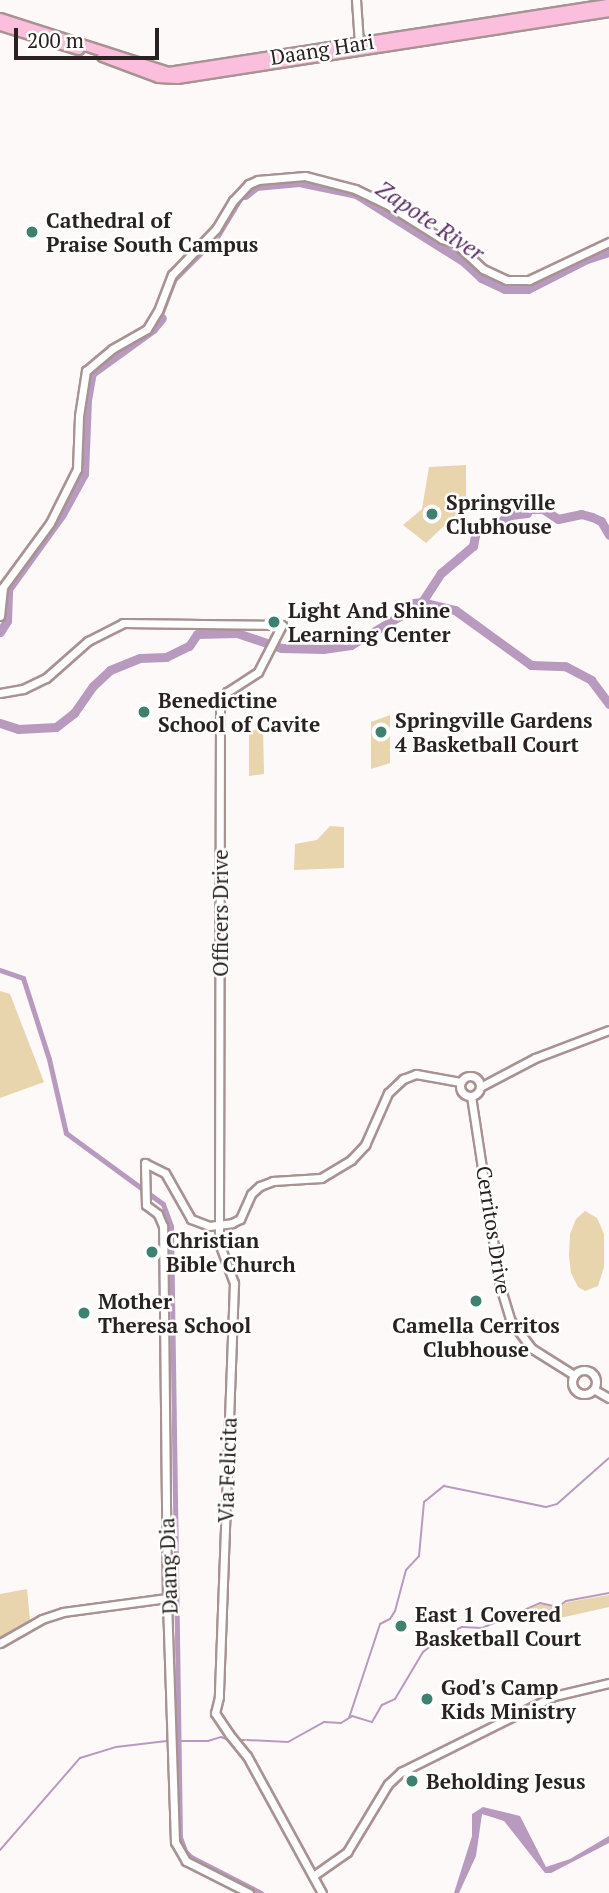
<!DOCTYPE html>
<html>
<head>
<meta charset="utf-8">
<style>
  body { margin:0 }
  #map { position:relative; width:609px; height:1893px; overflow:hidden; background:#fdf9f9; font-family:"PT Serif",serif }
  div>[style] { position:absolute }
  .green>* { inset:0; background:#e8d4ad }
  .water>* { inset:0; background:#b89abf }
  .stream>* { height:2px; margin:-1px; padding:0 1px; transform-origin:1px; border-radius:1px; background:#b89abf }
  .canal>* { height:5px; margin:-2.5px; padding:0 2.5px; transform-origin:2.5px; border-radius:2.5px; background:#b89abf }
  .river>* { height:9px; margin:-4.5px; padding:0 4.5px; transform-origin:4.5px; border-radius:4.5px; background:#b89abf }
  .roads { filter:drop-shadow(2px 0 #a79392) drop-shadow(-2px 0 #a79392) drop-shadow(0 2px #a79392) drop-shadow(0 -2px #a79392) }
  .minor>* { height:7px; margin:-3.5px; padding:0 3.5px; transform-origin:3.5px; border-radius:3.5px; background:#fff }
  .minor>.ring { margin:-3.5px; padding:0; box-sizing:content-box; background:none; border:7px solid #fff; border-radius:50% }
  .major>* { height:9px; margin:-4.5px; padding:0 4.5px; transform-origin:4.5px; border-radius:4.5px; background:#fbbedc }
  .dots>* { width:19px; height:19px; translate:-50% -50%; box-sizing:border-box; border:4px solid #fff; border-radius:50% }
  span { translate:-50% -50%; white-space:nowrap; text-align:center; line-height:1.15; -webkit-text-stroke:5px #fff; paint-order:stroke }
  .street-label { font-size:21px; color:#292221 }
  .poi-label { font-size:21px; color:#292221; font-weight:700 }
  .left { translate:0 -50%; text-align:left }
  .water-label { font-size:23px; color:#5b3364; font-style:italic }
  .scale { position:absolute; left:14px; top:28px; width:145px; height:32px; box-sizing:border-box; border:4px solid #292221; border-top:0; padding-left:9px; font-size:21px; line-height:24px; white-space:nowrap; color:#292221; -webkit-text-stroke:5px #fff; paint-order:stroke }
</style>
</head>
<body>
<div id="map">
  <div class="green">
    <i style="clip-path:polygon(466px 465px,466px 505px,426px 543px,403px 525px,422px 509px,429px 467px)"></i>
    <i style="clip-path:polygon(390px 715px,390px 763px,371px 769px,371px 722px)"></i>
    <i style="clip-path:polygon(263px 727px,264px 774px,249px 776px,249px 732px)"></i>
    <i style="clip-path:polygon(330px 826px,344px 827px,344px 868px,294px 870px,295px 844px,317px 840px)"></i>
    <i style="clip-path:polygon(0 991px,10px 994px,44px 1082px,0 1098px)"></i>
    <i style="clip-path:polygon(585px 1211px,597px 1218px,604px 1234px,604px 1267px,598px 1286px,585px 1291px,578px 1287px,571px 1273px,569px 1256px,570px 1234px,576px 1219px)"></i>
    <i style="clip-path:polygon(27px 1589px,30px 1620px,0 1639px,0 1594px)"></i>
    <i style="clip-path:polygon(609px 1595px,609px 1607px,529px 1625px,524px 1610px,541px 1604px,556px 1608px,568px 1602px)"></i>
  </div>
  <div class="water">
    <i style="clip-path:polygon(483px 1807px,520px 1816px,546px 1867px,570px 1859px,609px 1836px,609px 1843px,551px 1873px,545px 1873px,504px 1821px,482px 1814px,476px 1856px,459px 1893px,454px 1893px,472px 1836px,472px 1814px)"></i>
  </div>
  <div class="stream">
    <i style="left:162px;top:318px;width:40px;rotate:-69deg"></i>
    <i style="left:176px;top:281px;width:61px;rotate:-45deg"></i>
    <i style="left:219px;top:238px;width:50px;rotate:-58.8deg"></i>
    <i style="left:349px;top:1718px;width:99px;rotate:-71.7deg"></i>
    <i style="left:380px;top:1624px;width:11px;rotate:-27deg"></i>
    <i style="left:390px;top:1619px;width:9px;rotate:-58deg"></i>
    <i style="left:395px;top:1611px;width:42px;rotate:-75deg"></i>
    <i style="left:406px;top:1570px;width:19px;rotate:-47deg"></i>
    <i style="left:419px;top:1556px;width:54px;rotate:-84.7deg"></i>
    <i style="left:424px;top:1502px;width:26px;rotate:-39deg"></i>
    <i style="left:444px;top:1486px;width:104px;rotate:11.6deg"></i>
    <i style="left:546px;top:1507px;width:11px;rotate:-15deg"></i>
    <i style="left:557px;top:1504px;width:69px;rotate:-41.5deg"></i>
    <i style="left:238px;top:1740px;width:7px"></i>
    <i style="left:247px;top:1740px;width:41px;rotate:2.8deg"></i>
    <i style="left:288px;top:1742px;width:41px;rotate:-29.1deg"></i>
    <i style="left:324px;top:1722px;width:17px;rotate:3deg"></i>
    <i style="left:341px;top:1723px;width:13px;rotate:-32deg"></i>
    <i style="left:352px;top:1716px;width:21px;rotate:17deg"></i>
    <i style="left:372px;top:1722px;width:20px;rotate:-60deg"></i>
    <i style="left:382px;top:1705px;width:14px;rotate:-25deg"></i>
    <i style="left:395px;top:1699px;width:55px;rotate:-59.2deg"></i>
    <i style="left:423px;top:1652px;width:24px;rotate:-38deg"></i>
    <i style="left:442px;top:1637px;width:22px;rotate:-27deg"></i>
    <i style="left:462px;top:1627px;width:20px;rotate:3deg"></i>
    <i style="left:482px;top:1628px;width:63px;rotate:-23.3deg"></i>
    <i style="left:540px;top:1603px;width:18px;rotate:13deg"></i>
    <i style="left:558px;top:1607px;width:10px;rotate:-37deg"></i>
    <i style="left:566px;top:1601px;width:44px;rotate:-10.5deg"></i>
    <i style="left:173px;top:1741px;width:35px"></i>
    <i style="left:208px;top:1741px;width:14px;rotate:-17deg"></i>
    <i style="left:221px;top:1737px;width:9px;rotate:21deg"></i>
    <i style="left:0;top:1850px;width:122px;rotate:-49deg"></i>
    <i style="left:80px;top:1758px;width:38px;rotate:-17deg"></i>
    <i style="left:116px;top:1747px;width:51px;rotate:-6.7deg"></i>
  </div>
  <div class="canal">
    <i style="left:0;top:970px;width:24px;rotate:19deg"></i>
    <i style="left:23px;top:978px;width:85px;rotate:72.2deg"></i>
    <i style="left:49px;top:1059px;width:76px;rotate:77.1deg"></i>
    <i style="left:66px;top:1133px;width:120px;rotate:36.2deg"></i>
    <i style="left:163px;top:1204px;width:23px;rotate:70deg"></i>
    <i style="left:171px;top:1226px;width:611px;rotate:89.16deg"></i>
    <i style="left:180px;top:1837px;width:15px;rotate:70deg"></i>
    <i style="left:185px;top:1851px;width:8px;rotate:45deg"></i>
    <i style="left:191px;top:1857px;width:79px;rotate:27.2deg"></i>
  </div>
  <div class="river">
    <i style="left:245px;top:195px;width:14px;rotate:-39deg"></i>
    <i style="left:256px;top:186px;width:43px;rotate:-5.3deg"></i>
    <i style="left:299px;top:182px;width:58px;rotate:11.9deg"></i>
    <i style="left:356px;top:194px;width:126px;rotate:32.1deg"></i>
    <i style="left:463px;top:261px;width:25px;rotate:43deg"></i>
    <i style="left:481px;top:278px;width:26px;rotate:25deg"></i>
    <i style="left:505px;top:289px;width:23px"></i>
    <i style="left:528px;top:289px;width:66px;rotate:-27deg"></i>
    <i style="left:587px;top:259px;width:23px;rotate:-18deg"></i>
    <i style="left:422px;top:602px;width:35px;rotate:-57deg"></i>
    <i style="left:441px;top:573px;width:42px;rotate:-40.2deg"></i>
    <i style="left:473px;top:546px;width:15px;rotate:-79deg"></i>
    <i style="left:476px;top:531px;width:13px;rotate:-13deg"></i>
    <i style="left:489px;top:528px;width:26px;rotate:-31deg"></i>
    <i style="left:511px;top:515px;width:16px;rotate:-7deg"></i>
    <i style="left:527px;top:513px;width:4px;rotate:-76deg"></i>
    <i style="left:528px;top:509px;width:15px"></i>
    <i style="left:543px;top:509px;width:18px;rotate:34deg"></i>
    <i style="left:558px;top:519px;width:24px;rotate:-12deg"></i>
    <i style="left:581px;top:514px;width:11px;rotate:15deg"></i>
    <i style="left:592px;top:517px;width:10px;rotate:24deg"></i>
    <i style="left:601px;top:521px;width:16px;rotate:60deg"></i>
    <i style="left:0;top:632px;width:13px;rotate:-58deg"></i>
    <i style="left:7px;top:621px;width:32px;rotate:-88deg"></i>
    <i style="left:8px;top:589px;width:92px;rotate:-54.2deg"></i>
    <i style="left:62px;top:514px;width:46px;rotate:-61.2deg"></i>
    <i style="left:84px;top:474px;width:74px;rotate:-87.7deg"></i>
    <i style="left:87px;top:400px;width:27px;rotate:-80deg"></i>
    <i style="left:92px;top:373px;width:75px;rotate:-35.8deg"></i>
    <i style="left:153px;top:329px;width:14px;rotate:-51deg"></i>
    <i style="left:0;top:723px;width:19px;rotate:18deg"></i>
    <i style="left:18px;top:729px;width:38px;rotate:-3deg"></i>
    <i style="left:56px;top:727px;width:23px;rotate:-38deg"></i>
    <i style="left:74px;top:713px;width:33px;rotate:-55deg"></i>
    <i style="left:93px;top:686px;width:23px;rotate:-43deg"></i>
    <i style="left:110px;top:670px;width:32px;rotate:-22deg"></i>
    <i style="left:140px;top:658px;width:26px;rotate:-2deg"></i>
    <i style="left:166px;top:657px;width:25px;rotate:-26deg"></i>
    <i style="left:189px;top:646px;width:14px;rotate:-56deg"></i>
    <i style="left:197px;top:634px;width:40px;rotate:-1.4deg"></i>
    <i style="left:237px;top:633px;width:46px;rotate:18.8deg"></i>
    <i style="left:281px;top:648px;width:42px;rotate:1.4deg"></i>
    <i style="left:323px;top:649px;width:28px;rotate:-8deg"></i>
    <i style="left:351px;top:645px;width:57px;rotate:-30.6deg"></i>
    <i style="left:400px;top:616px;width:19px;rotate:-43deg"></i>
    <i style="left:414px;top:603px;width:8px;rotate:-7deg"></i>
    <i style="left:422px;top:602px;width:34px;rotate:14deg"></i>
    <i style="left:455px;top:610px;width:94px;rotate:35.9deg"></i>
    <i style="left:531px;top:665px;width:34px;rotate:2deg"></i>
    <i style="left:565px;top:666px;width:30px;rotate:28deg"></i>
    <i style="left:591px;top:680px;width:30px;rotate:53deg"></i>
  </div>
  <div class="roads">
    <div class="minor">
      <i style="left:356px;top:0;width:43px;rotate:86deg"></i>
      <i style="left:0;top:616px;width:29px;rotate:-84deg"></i>
      <i style="left:3px;top:587px;width:79px;rotate:-53.7deg"></i>
      <i style="left:50px;top:523px;width:60px;rotate:-63.4deg"></i>
      <i style="left:77px;top:469px;width:53px;rotate:-87.8deg"></i>
      <i style="left:79px;top:416px;width:46px;rotate:-81.2deg"></i>
      <i style="left:86px;top:371px;width:34px;rotate:-40deg"></i>
      <i style="left:112px;top:349px;width:40px;rotate:-29.7deg"></i>
      <i style="left:147px;top:329px;width:21px;rotate:-59deg"></i>
      <i style="left:158px;top:311px;width:39px;rotate:-69deg"></i>
      <i style="left:172px;top:275px;width:64px;rotate:-46.3deg"></i>
      <i style="left:216px;top:229px;width:33px;rotate:-59deg"></i>
      <i style="left:233px;top:201px;width:23px;rotate:-47deg"></i>
      <i style="left:249px;top:184px;width:10px;rotate:-24deg"></i>
      <i style="left:258px;top:180px;width:47px;rotate:-4.9deg"></i>
      <i style="left:305px;top:176px;width:52px;rotate:14.6deg"></i>
      <i style="left:355px;top:189px;width:37px;rotate:26deg"></i>
      <i style="left:388px;top:205px;width:64px;rotate:32.2deg"></i>
      <i style="left:442px;top:239px;width:14px;rotate:17deg"></i>
      <i style="left:455px;top:243px;width:38px;rotate:43deg"></i>
      <i style="left:483px;top:269px;width:26px;rotate:25deg"></i>
      <i style="left:507px;top:280px;width:22px"></i>
      <i style="left:529px;top:280px;width:89px;rotate:-25.4deg"></i>
      <i style="left:0;top:693px;width:23px;rotate:-10deg"></i>
      <i style="left:23px;top:689px;width:25px;rotate:-26deg"></i>
      <i style="left:46px;top:678px;width:56px;rotate:-41.4deg"></i>
      <i style="left:88px;top:641px;width:39px;rotate:-27deg"></i>
      <i style="left:123px;top:623px;width:159px;rotate:0.7deg"></i>
      <i style="left:282px;top:625px;width:53px;rotate:117.1deg"></i>
      <i style="left:258px;top:672px;width:37px;rotate:147deg"></i>
      <i style="left:227px;top:692px;width:17px;rotate:114deg"></i>
      <i style="left:220px;top:708px;width:535px;rotate:90.11deg"></i>
      <i style="left:219px;top:1243px;width:43px;rotate:69.4deg"></i>
      <i style="left:234px;top:1283px;width:414px;rotate:92.1deg"></i>
      <i style="left:219px;top:1697px;width:16px;rotate:104deg"></i>
      <i style="left:215px;top:1713px;width:25px;rotate:56deg"></i>
      <i style="left:229px;top:1734px;width:28px;rotate:51deg"></i>
      <i style="left:247px;top:1756px;width:156px;rotate:61.3deg"></i>
      <i class="ring" style="left:460px;top:1076px;width:13px;height:13px"></i>
      <i style="left:480px;top:1087px;width:62px;rotate:-27.8deg"></i>
      <i style="left:535px;top:1058px;width:79px;rotate:-20.7deg"></i>
      <i style="left:471px;top:1096px;width:192px;rotate:81.3deg"></i>
      <i style="left:500px;top:1286px;width:37px;rotate:73deg"></i>
      <i style="left:511px;top:1321px;width:34px;rotate:53deg"></i>
      <i style="left:531px;top:1348px;width:51px;rotate:32.1deg"></i>
      <i class="ring" style="left:572px;top:1370px;width:17px;height:17px"></i>
      <i style="left:595px;top:1390px;width:16px;rotate:30deg"></i>
      <i style="left:0;top:1643px;width:48px;rotate:-29.7deg"></i>
      <i style="left:42px;top:1619px;width:22px;rotate:-18deg"></i>
      <i style="left:63px;top:1612px;width:105px;rotate:-7.7deg"></i>
      <i style="left:313px;top:1876px;width:42px;rotate:-35.2deg"></i>
      <i style="left:347px;top:1852px;width:79px;rotate:-58.9deg"></i>
      <i style="left:388px;top:1784px;width:18px;rotate:-43deg"></i>
      <i style="left:401px;top:1772px;width:171px;rotate:-26.4deg"></i>
      <i style="left:554px;top:1696px;width:57px;rotate:-13.3deg"></i>
      <i style="left:249px;top:1893px;width:71px;rotate:-153.1deg"></i>
      <i style="left:186px;top:1861px;width:22px;rotate:-120deg"></i>
      <i style="left:175px;top:1842px;width:244px;rotate:-91.9deg"></i>
      <i style="left:167px;top:1598px;width:372px;rotate:-90.6deg"></i>
      <i style="left:163px;top:1226px;width:13px;rotate:-113deg"></i>
      <i style="left:158px;top:1214px;width:15px;rotate:-143deg"></i>
      <i style="left:146px;top:1205px;width:42px;rotate:-91.4deg"></i>
      <i style="left:145px;top:1163px;width:22px;rotate:27deg"></i>
      <i style="left:165px;top:1173px;width:53px;rotate:60.5deg"></i>
      <i style="left:191px;top:1219px;width:19px;rotate:21deg"></i>
      <i style="left:209px;top:1226px;width:23px;rotate:-7deg"></i>
      <i style="left:232px;top:1223px;width:9px;rotate:-27deg"></i>
      <i style="left:240px;top:1219px;width:27px;rotate:-66deg"></i>
      <i style="left:251px;top:1194px;width:12px;rotate:-42deg"></i>
      <i style="left:260px;top:1186px;width:14px;rotate:-21deg"></i>
      <i style="left:273px;top:1181px;width:48px;rotate:-3.6deg"></i>
      <i style="left:321px;top:1178px;width:35px;rotate:-31deg"></i>
      <i style="left:351px;top:1160px;width:21px;rotate:-47deg"></i>
      <i style="left:365px;top:1145px;width:57px;rotate:-66.1deg"></i>
      <i style="left:388px;top:1093px;width:21px;rotate:-43deg"></i>
      <i style="left:403px;top:1079px;width:14px;rotate:-21deg"></i>
      <i style="left:416px;top:1074px;width:45px;rotate:10.3deg"></i>
    </div>
    <div class="major">
      <i style="left:0;top:18px;width:176px;rotate:17.8deg"></i>
      <i style="left:168px;top:72px;width:446px;rotate:-8.8deg"></i>
      <i style="left:0;top:25px;width:82px;rotate:17.1deg"></i>
      <i style="left:102px;top:56px;width:60px;rotate:20.6deg"></i>
      <i style="left:158px;top:77px;width:19px;rotate:3deg"></i>
      <i style="left:177px;top:78px;width:437px;rotate:-8.8deg"></i>
    </div>
  </div>
  <div class="dots">
    <i style="left:32px;top:232px;background:#3f8171"></i>
    <i style="left:432px;top:514px;background:#3f8171"></i>
    <i style="left:274px;top:622px;background:#3f8171"></i>
    <i style="left:144px;top:712px;background:#3f8171"></i>
    <i style="left:381px;top:732px;background:#3f8171"></i>
    <i style="left:152px;top:1252px;background:#3f8171"></i>
    <i style="left:476px;top:1301px;background:#3f8171"></i>
    <i style="left:84px;top:1313px;background:#3f8171"></i>
    <i style="left:401px;top:1626px;background:#3f8171"></i>
    <i style="left:427px;top:1699px;background:#3f8171"></i>
    <i style="left:412px;top:1781px;background:#3f8171"></i>
  </div>
  <div class="street-label">
    <span style="left:322px;top:49px;rotate:-9deg">Daang Hari</span>
    <span style="left:220px;top:913px;rotate:-90deg">Officers Drive</span>
    <span style="left:494px;top:1230px;rotate:81deg">Cerritos Drive</span>
    <span style="left:227px;top:1470px;rotate:-88deg">Via Felicita</span>
    <span style="left:168px;top:1566px;rotate:-92deg">Daang Dia</span>
  </div>
  <div class="poi-label">
    <span class="left" style="left:46px;top:232px">Cathedral of<br>Praise South Campus</span>
    <span class="left" style="left:446px;top:514px">Springville<br>Clubhouse</span>
    <span class="left" style="left:288px;top:622px">Light And Shine<br>Learning Center</span>
    <span class="left" style="left:158px;top:712px">Benedictine<br>School of Cavite</span>
    <span class="left" style="left:395px;top:732px">Springville Gardens<br>4 Basketball Court</span>
    <span class="left" style="left:166px;top:1252px">Christian<br>Bible Church</span>
    <span class="left" style="left:98px;top:1313px">Mother<br>Theresa School</span>
    <span style="left:476px;top:1337px">Camella Cerritos<br>Clubhouse</span>
    <span class="left" style="left:415px;top:1626px">East 1 Covered<br>Basketball Court</span>
    <span class="left" style="left:441px;top:1699px">God's Camp<br>Kids Ministry</span>
    <span class="left" style="left:426px;top:1781px">Beholding Jesus</span>
  </div>
  <div class="water-label">
    <span style="left:430px;top:221px;rotate:34deg">Zapote River</span>
  </div>
  <div class="scale">200 m</div>
</div>
</body>
</html>
